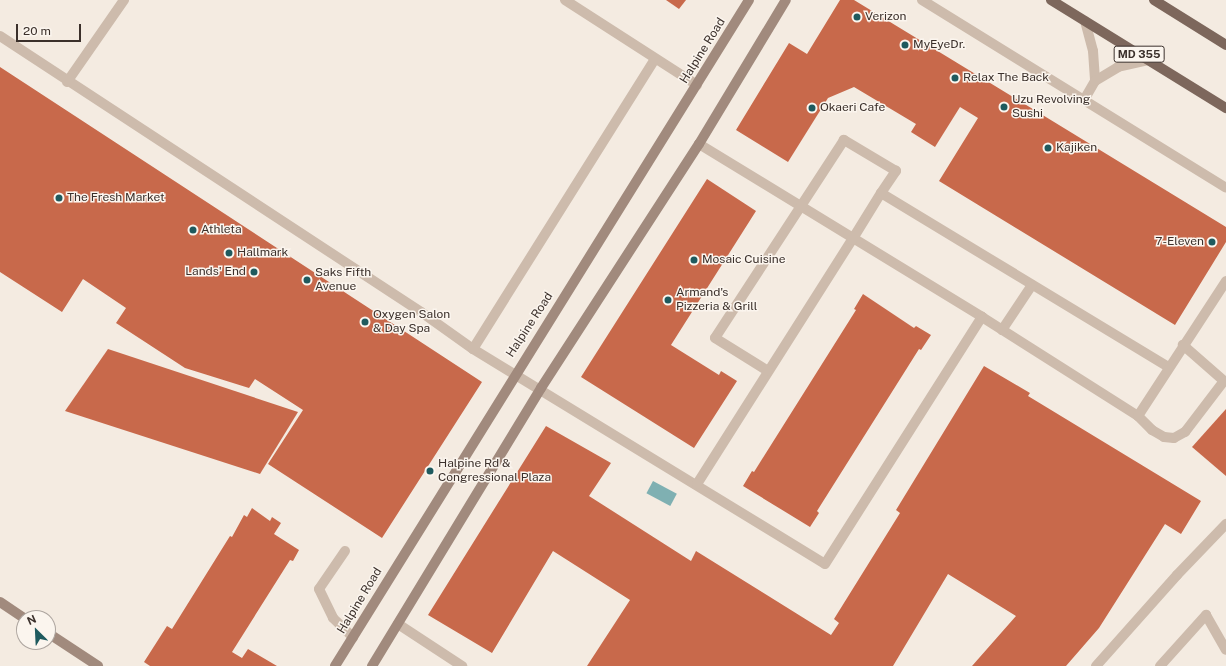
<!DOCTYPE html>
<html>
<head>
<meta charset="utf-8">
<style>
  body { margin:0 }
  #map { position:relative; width:1226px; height:666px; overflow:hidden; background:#f4ebe1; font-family:"Public Sans",sans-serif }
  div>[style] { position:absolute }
  .water>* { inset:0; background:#7fb0b2; transform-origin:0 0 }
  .building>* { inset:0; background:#c8694b }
  .lane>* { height:10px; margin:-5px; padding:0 5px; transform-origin:5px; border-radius:5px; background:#cdbbac }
  .secondary>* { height:10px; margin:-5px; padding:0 5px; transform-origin:5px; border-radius:5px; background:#a18a7d }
  .primary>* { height:10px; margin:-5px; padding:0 5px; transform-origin:5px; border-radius:5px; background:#7d675c }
  .dots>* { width:11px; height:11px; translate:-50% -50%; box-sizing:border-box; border:2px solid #fbf5ee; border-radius:50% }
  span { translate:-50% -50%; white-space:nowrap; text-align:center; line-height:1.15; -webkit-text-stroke:3px #fbf5ee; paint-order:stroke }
  .shield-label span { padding:1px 3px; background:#fbf5ee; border:1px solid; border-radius:3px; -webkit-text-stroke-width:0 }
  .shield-label { font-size:11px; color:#3b302b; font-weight:700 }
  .poi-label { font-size:12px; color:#3b302b }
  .left { translate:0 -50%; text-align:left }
  .right { translate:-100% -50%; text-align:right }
  .street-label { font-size:12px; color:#3b302b }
  .north { position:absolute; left:16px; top:610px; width:40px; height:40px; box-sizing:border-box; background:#fbf5ee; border:1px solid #aea6a0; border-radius:50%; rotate:336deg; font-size:11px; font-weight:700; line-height:16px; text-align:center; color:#3b302b }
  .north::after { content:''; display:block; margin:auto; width:14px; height:18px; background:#1f5a5e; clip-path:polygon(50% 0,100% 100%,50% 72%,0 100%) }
  .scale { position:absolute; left:16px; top:24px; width:65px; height:18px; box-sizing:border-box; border:2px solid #3b302b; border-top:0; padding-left:5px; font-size:12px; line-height:14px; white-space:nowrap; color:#3b302b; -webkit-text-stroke:3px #fbf5ee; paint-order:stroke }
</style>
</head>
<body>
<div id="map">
  <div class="water">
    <i style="left:653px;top:481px;width:27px;height:14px;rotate:28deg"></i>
  </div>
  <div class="building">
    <i style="clip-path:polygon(666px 0,686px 0,679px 9px)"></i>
    <i style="clip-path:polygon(840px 0,854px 0,1226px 227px,1226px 242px,1175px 325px,939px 181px,978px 118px,960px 107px,935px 147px,911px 132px,916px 124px,854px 87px,828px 98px,788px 162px,736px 130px,789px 43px,807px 54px)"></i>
    <i style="clip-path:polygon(0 67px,482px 382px,382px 538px,268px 464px,303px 410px,255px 379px,249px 388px,185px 368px,116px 323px,126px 308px,83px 279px,62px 312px,0 272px)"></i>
    <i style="clip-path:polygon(707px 179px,756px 211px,671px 345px,719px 375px,721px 371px,737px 381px,694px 448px,581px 377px)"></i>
    <i style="clip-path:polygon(863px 294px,914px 328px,916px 326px,931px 335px,921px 350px,919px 349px,817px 511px,819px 513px,810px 527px,743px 486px,752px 471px,754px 472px,856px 310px,854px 309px)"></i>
    <i style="clip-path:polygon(108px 349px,298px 412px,260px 474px,65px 411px)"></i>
    <i style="clip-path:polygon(984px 366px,1030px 393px,1028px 396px,1201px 501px,1181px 534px,1165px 524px,1099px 628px,1066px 666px,972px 666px,1016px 616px,948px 574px,893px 666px,587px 666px,630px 600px,553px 551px,492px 653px,428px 615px,546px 426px,611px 463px,589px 496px,691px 561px,696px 551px,831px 635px,839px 623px,834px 619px,900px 513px,896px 510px)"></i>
    <i style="clip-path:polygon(1226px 409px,1226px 476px,1192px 447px)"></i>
    <i style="clip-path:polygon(252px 508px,270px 521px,272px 517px,281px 523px,274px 534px,299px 550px,293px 561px,290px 560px,232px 652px,242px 658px,248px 649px,277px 666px,150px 666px,144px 662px,167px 626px,172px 629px,230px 536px,232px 537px,244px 515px,247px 517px)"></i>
  </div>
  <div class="lane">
    <i style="left:565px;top:0;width:157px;rotate:32.8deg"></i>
    <i style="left:922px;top:0;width:357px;rotate:31.7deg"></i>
    <i style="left:1085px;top:21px;width:31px;rotate:75deg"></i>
    <i style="left:1093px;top:51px;width:30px;rotate:86deg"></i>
    <i style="left:0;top:36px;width:503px;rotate:33.25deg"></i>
    <i style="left:421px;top:312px;width:64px;rotate:35.4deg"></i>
    <i style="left:473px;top:349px;width:412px;rotate:31.4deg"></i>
    <i style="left:825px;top:564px;width:293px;rotate:-57.6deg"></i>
    <i style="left:67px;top:82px;width:100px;rotate:-55.2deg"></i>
    <i style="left:1084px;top:100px;width:22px;rotate:-60deg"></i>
    <i style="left:1095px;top:81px;width:27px;rotate:-31deg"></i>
    <i style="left:1118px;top:67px;width:32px;rotate:-13deg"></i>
    <i style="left:699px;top:144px;width:332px;rotate:31.4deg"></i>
    <i style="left:982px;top:317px;width:185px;rotate:32.4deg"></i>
    <i style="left:1138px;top:416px;width:20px;rotate:45deg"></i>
    <i style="left:1152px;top:430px;width:14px;rotate:30deg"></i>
    <i style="left:1164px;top:437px;width:10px;rotate:6deg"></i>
    <i style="left:1174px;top:438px;width:13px;rotate:-29deg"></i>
    <i style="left:1185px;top:432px;width:64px;rotate:-52.6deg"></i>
    <i style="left:1224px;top:381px;width:55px;rotate:-138.7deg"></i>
    <i style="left:881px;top:193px;width:336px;rotate:31.2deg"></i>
    <i style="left:1002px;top:330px;width:54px;rotate:-56.3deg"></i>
    <i style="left:473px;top:349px;width:342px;rotate:-57.9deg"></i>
    <i style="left:1138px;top:416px;width:161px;rotate:-56.9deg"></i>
    <i style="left:697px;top:484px;width:289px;rotate:-57.6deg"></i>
    <i style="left:852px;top:240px;width:55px;rotate:-58.3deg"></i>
    <i style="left:881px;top:193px;width:27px;rotate:-56deg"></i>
    <i style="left:896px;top:171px;width:61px;rotate:-149.2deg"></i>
    <i style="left:844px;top:140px;width:236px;rotate:123.1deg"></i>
    <i style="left:715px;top:338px;width:62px;rotate:31.9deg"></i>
    <i style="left:345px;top:551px;width:46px;rotate:124.4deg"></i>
    <i style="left:319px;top:589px;width:32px;rotate:64deg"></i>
    <i style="left:333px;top:618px;width:28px;rotate:44deg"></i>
    <i style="left:398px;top:624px;width:77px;rotate:33.3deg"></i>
    <i style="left:1096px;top:666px;width:122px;rotate:-48.3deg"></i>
    <i style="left:1177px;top:575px;width:71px;rotate:-46.1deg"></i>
    <i style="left:1160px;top:666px;width:69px;rotate:-48deg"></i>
    <i style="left:1206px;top:615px;width:40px;rotate:60.3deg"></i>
  </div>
  <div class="secondary">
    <i style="left:0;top:602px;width:29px;rotate:34deg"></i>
    <i style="left:48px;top:633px;width:60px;rotate:33.4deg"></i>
    <i style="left:335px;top:666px;width:784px;rotate:-58.13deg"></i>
    <i style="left:372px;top:666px;width:325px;rotate:-58.7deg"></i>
    <i style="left:541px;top:388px;width:291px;rotate:-57.1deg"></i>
    <i style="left:699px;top:144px;width:168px;rotate:-58.9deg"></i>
  </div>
  <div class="primary">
    <i style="left:1051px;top:0;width:206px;rotate:31.7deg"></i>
    <i style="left:1154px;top:0;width:85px;rotate:32deg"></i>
  </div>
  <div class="dots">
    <i style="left:857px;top:17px;background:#1f5a5e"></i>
    <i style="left:905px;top:45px;background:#1f5a5e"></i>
    <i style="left:955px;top:78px;background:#1f5a5e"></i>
    <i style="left:1004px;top:107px;background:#1f5a5e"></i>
    <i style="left:812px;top:108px;background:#1f5a5e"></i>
    <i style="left:1048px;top:148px;background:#1f5a5e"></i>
    <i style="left:59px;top:198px;background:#1f5a5e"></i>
    <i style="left:193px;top:230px;background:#1f5a5e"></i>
    <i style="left:1212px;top:242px;background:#1f5a5e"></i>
    <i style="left:229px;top:253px;background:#1f5a5e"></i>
    <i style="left:694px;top:260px;background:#1f5a5e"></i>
    <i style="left:254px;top:272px;background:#1f5a5e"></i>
    <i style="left:307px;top:280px;background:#1f5a5e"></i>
    <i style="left:668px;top:300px;background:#1f5a5e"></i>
    <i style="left:365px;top:322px;background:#1f5a5e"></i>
    <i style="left:430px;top:471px;background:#1f5a5e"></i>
  </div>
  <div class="shield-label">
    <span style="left:1139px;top:54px">MD 355</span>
  </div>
  <div class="poi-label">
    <span class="left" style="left:865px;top:17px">Verizon</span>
    <span class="left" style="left:913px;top:45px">MyEyeDr.</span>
    <span class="left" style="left:963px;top:78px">Relax The Back</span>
    <span class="left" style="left:1012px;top:107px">Uzu Revolving<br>Sushi</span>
    <span class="left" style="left:820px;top:108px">Okaeri Cafe</span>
    <span class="left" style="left:1056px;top:148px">Kajiken</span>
    <span class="left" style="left:67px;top:198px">The Fresh Market</span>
    <span class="left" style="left:201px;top:230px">Athleta</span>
    <span class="right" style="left:1204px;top:242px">7-Eleven</span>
    <span class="left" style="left:237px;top:253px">Hallmark</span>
    <span class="left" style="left:702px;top:260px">Mosaic Cuisine</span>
    <span class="right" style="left:246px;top:272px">Lands' End</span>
    <span class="left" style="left:315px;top:280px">Saks Fifth<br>Avenue</span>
    <span class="left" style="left:676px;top:300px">Armand's<br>Pizzeria &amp; Grill</span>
    <span class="left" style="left:373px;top:322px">Oxygen Salon<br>&amp; Day Spa</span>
    <span class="left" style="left:438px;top:471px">Halpine Rd &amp;<br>Congressional Plaza</span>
  </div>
  <div class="street-label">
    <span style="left:703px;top:51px;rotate:-58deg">Halpine Road</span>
    <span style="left:530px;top:325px;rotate:-57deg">Halpine Road</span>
    <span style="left:360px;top:601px;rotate:-59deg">Halpine Road</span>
  </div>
  <div class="north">N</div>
  <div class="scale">20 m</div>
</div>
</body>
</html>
